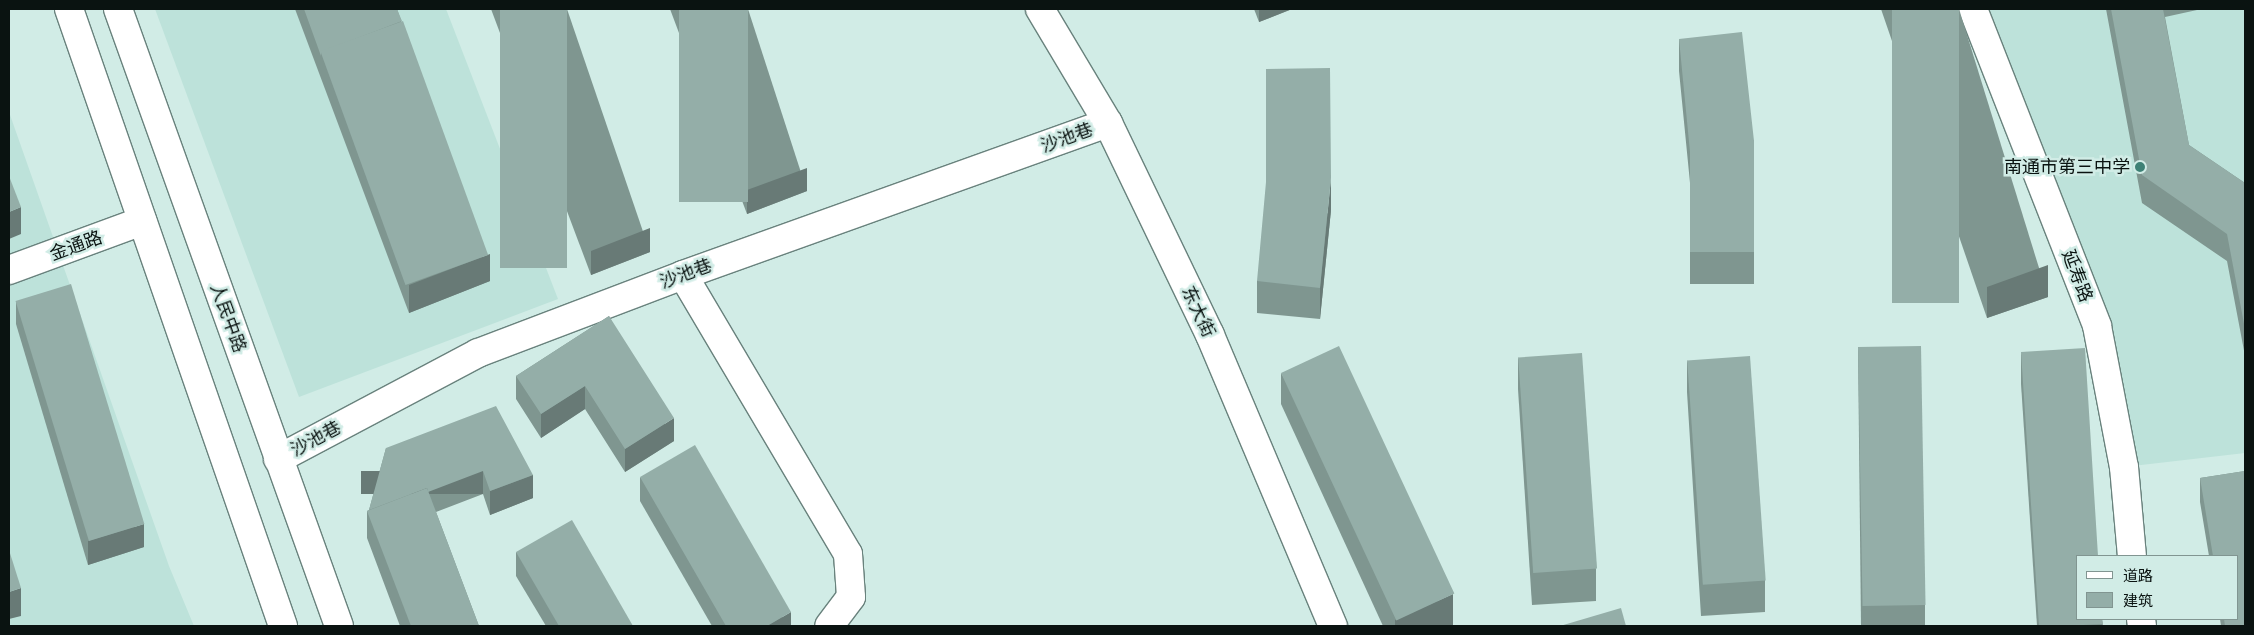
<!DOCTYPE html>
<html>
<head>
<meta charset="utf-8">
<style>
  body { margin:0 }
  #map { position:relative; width:2254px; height:635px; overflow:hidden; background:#d1ece6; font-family:"IBM Plex Sans","Noto Sans SC",sans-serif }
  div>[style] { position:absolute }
  .built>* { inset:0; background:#bde2da }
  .roads { filter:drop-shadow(1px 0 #69827d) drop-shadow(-1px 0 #69827d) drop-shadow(0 1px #69827d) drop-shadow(0 -1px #69827d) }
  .minor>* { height:28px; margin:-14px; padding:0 14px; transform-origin:14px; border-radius:14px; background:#fff }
  .major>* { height:28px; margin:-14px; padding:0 14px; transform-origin:14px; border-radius:14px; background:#fff }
  .wall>* { inset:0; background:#7f9690 }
  .shaded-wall>* { inset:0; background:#687a76; transform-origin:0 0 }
  .building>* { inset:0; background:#94aea8; transform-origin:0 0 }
  .dots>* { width:14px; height:14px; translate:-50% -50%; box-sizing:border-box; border:2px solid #d1ece6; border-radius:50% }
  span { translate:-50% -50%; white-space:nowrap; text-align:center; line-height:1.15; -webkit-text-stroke:5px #d1ece6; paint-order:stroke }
  .street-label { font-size:18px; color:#0a1311 }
  .poi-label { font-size:18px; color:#0a1311 }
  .right { translate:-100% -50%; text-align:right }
  .frame { position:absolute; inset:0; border:10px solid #0a1311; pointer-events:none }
  .legend { position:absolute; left:2076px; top:555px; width:162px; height:65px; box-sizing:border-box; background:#d1ece6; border:1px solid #819591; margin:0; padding:6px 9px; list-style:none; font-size:15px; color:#0a1311 }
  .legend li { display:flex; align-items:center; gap:10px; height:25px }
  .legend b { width:25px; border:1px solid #819591 }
</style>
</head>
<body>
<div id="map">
  <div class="built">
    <i style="clip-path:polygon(155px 9px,446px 9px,558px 299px,299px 397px)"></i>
    <i style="clip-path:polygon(1973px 9px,2245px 9px,2245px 453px,2124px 467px,2097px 326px)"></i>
    <i style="clip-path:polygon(9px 112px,169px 566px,194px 626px,9px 626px)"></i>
  </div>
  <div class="roads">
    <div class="minor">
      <i style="left:1040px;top:9px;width:133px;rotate:59.2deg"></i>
      <i style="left:1108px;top:123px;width:235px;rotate:64.3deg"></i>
      <i style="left:1210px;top:335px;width:316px;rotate:67.1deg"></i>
      <i style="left:1973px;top:9px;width:340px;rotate:68.6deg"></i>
      <i style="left:2097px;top:326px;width:144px;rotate:79.2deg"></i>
      <i style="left:2124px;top:467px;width:89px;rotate:84.9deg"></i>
      <i style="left:9px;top:270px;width:142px;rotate:-20.2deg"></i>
      <i style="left:683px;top:275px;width:324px;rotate:59.4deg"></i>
      <i style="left:848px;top:554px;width:43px;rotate:86deg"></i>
      <i style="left:851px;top:597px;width:36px;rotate:127deg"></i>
      <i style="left:278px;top:459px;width:226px;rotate:-27.9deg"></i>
      <i style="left:478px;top:353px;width:219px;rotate:-20.8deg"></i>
      <i style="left:683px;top:275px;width:451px;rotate:-19.7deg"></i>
      <i style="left:2141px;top:619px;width:7px;rotate:82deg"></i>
    </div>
    <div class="major">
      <i style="left:69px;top:9px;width:653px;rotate:70.87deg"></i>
      <i style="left:118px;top:9px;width:655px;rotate:70.29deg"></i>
    </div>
  </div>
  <div class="wall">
    <i style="clip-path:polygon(295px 9px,397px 9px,490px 281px,409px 313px)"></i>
    <i style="clip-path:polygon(491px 9px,567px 9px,650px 252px,591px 275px)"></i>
    <i style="clip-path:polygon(670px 9px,748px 9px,807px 191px,747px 214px)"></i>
    <i style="clip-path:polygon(1254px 9px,1292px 9px,1259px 22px)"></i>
    <i style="clip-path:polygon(1881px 9px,1959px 9px,2048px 297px,1987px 318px)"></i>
    <i style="clip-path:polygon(2106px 9px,2197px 9px,2197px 10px,2165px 17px,2189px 145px,2245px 183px,2245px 356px,2227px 261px,2142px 203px)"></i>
    <i style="clip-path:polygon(1679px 39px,1754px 141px,1754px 284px,1690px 284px,1690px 183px,1679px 71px)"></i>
    <i style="clip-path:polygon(1331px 210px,1320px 319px,1257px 313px,1257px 281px)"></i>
    <i style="clip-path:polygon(16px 301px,144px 547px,88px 565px,16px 324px)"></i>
    <i style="clip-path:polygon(609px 316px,674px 441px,625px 472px,585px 409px,541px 438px,516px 399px,516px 376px)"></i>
    <i style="clip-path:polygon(1858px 347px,1925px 605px,1925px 626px,1861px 626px)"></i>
    <i style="clip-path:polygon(2021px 352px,2102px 619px,2103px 626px,2037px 626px,2021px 384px)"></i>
    <i style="clip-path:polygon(1518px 357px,1596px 569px,1596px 601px,1532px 605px,1518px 389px)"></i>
    <i style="clip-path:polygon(1687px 360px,1765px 580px,1765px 612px,1701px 616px,1687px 392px)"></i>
    <i style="clip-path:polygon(1281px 373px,1453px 625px,1451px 626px,1383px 626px,1281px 404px)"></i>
    <i style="clip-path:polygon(386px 448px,533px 475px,533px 498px,490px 515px,483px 494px,436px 512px,479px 626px,400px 626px,367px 538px,367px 511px,369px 510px)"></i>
    <i style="clip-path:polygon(2245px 471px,2245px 626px,2221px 626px,2220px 619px,2238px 619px,2238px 556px,2209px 556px,2200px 502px,2200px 478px)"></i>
    <i style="clip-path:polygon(640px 477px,791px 626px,712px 626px,640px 501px)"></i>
    <i style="clip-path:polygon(516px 552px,633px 626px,546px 626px,516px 576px)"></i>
  </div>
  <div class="shaded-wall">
    <i style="clip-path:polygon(1259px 9px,1292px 9px,1259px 22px)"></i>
    <i style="clip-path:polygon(807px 168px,807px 191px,747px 214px,747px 190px)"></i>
    <i style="clip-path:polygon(1331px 178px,1331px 210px,1320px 319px,1320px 288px)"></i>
    <i style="clip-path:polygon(21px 207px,21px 234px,9px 239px,9px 212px)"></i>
    <i style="clip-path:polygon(650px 228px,650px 252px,591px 275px,591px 251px)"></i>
    <i style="clip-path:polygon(490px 254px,490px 281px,409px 313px,409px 285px)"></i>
    <i style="clip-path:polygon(2048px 265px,2048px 297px,1987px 318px,1987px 287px)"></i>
    <i style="clip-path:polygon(585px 386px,585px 409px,541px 438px,541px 414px)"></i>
    <i style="clip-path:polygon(674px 418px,674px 441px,625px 472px,625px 449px)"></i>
    <i style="left:483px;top:471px;width:23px;height:122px;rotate:90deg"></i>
    <i style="clip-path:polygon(533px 475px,533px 498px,490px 515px,490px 491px)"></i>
    <i style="clip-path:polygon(144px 524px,144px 547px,88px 565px,88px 541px)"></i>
    <i style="clip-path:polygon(21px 588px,21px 616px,9px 619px,9px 592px)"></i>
    <i style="clip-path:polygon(1453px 594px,1453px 625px,1451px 626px,1395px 626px,1395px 620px)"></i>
    <i style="clip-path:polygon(791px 612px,791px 626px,767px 626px)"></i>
  </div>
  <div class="building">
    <i style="clip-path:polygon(304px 9px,397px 9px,402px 21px,321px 52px,321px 56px)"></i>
    <i style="left:500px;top:9px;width:67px;height:259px"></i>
    <i style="left:679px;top:9px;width:69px;height:193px"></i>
    <i style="left:1892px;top:9px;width:67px;height:294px"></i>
    <i style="clip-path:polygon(2111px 9px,2163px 9px,2189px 145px,2245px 183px,2245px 329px,2227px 234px,2142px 175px)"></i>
    <i style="left:403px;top:21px;width:249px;height:88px;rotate:70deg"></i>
    <i style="clip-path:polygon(1742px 32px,1754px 141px,1754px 252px,1690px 252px,1690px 152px,1679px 39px)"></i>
    <i style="clip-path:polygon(1330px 68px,1331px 178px,1320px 288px,1257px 281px,1266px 182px,1266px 69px)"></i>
    <i style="clip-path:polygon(9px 176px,21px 207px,9px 212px)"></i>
    <i style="left:71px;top:284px;width:251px;height:58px;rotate:73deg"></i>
    <i style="clip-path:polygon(609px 316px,674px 418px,625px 449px,585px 386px,541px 414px,516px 376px)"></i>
    <i style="left:1339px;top:346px;width:273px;height:64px;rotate:65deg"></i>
    <i style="left:1921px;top:346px;width:259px;height:63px;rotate:89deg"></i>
    <i style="clip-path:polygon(2085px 348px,2098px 556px,2078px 556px,2078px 619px,2102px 619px,2103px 624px,2063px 626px,2039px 626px,2021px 352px)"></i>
    <i style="left:1582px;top:353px;width:216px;height:64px;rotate:86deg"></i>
    <i style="left:1750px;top:356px;width:225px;height:63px;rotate:86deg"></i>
    <i style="clip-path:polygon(496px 406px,533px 475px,490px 491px,483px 471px,428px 492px,427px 488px,369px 510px,386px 448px)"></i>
    <i style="clip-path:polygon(695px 445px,791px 612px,767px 626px,726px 626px,640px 477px)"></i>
    <i style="clip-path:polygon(2245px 471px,2245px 626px,2225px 626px,2224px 619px,2238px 619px,2238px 556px,2213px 556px,2200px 478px)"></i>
    <i style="clip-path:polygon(427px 488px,479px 626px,411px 626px,367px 511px)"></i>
    <i style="clip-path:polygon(572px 520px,633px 626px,559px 626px,516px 552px)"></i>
    <i style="clip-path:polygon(9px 550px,21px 588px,9px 592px)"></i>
    <i style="clip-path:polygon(1621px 608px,1626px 626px,1560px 626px)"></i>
  </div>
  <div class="dots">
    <i style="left:2140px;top:167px;background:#3d8175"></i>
  </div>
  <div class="street-label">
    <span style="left:1067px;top:138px;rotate:-20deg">沙池巷</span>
    <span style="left:76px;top:246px;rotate:-20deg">金通路</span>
    <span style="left:686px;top:274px;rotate:-20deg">沙池巷</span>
    <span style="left:2077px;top:276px;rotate:69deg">延寿路</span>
    <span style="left:1198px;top:312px;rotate:65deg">东大街</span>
    <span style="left:228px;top:318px;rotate:70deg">人民中路</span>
    <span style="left:316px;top:439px;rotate:-28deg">沙池巷</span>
  </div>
  <div class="poi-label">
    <span class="right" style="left:2130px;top:167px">南通市第三中学</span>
  </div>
  <div class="frame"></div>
  <ul class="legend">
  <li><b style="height:6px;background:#fff"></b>道路</li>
  <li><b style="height:14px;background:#94aea8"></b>建筑</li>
  </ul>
</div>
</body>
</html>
